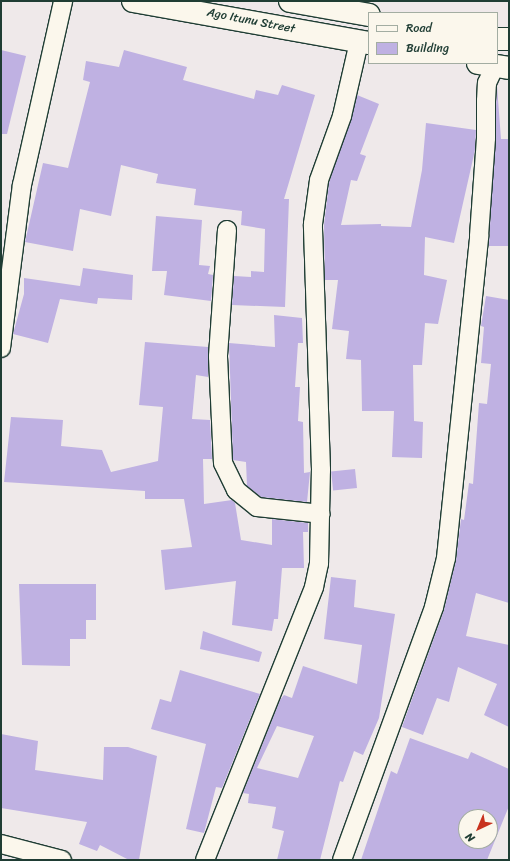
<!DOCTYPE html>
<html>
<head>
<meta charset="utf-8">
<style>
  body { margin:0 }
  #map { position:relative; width:510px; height:861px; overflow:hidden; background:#efe9ea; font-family:Sriracha,sans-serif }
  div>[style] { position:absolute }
  .building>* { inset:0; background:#bfb1e2; transform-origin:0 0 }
  .roads { filter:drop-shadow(1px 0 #1f3d34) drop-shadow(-1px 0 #1f3d34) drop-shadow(0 1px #1f3d34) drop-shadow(0 -1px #1f3d34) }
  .minor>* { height:18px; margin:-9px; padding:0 9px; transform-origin:9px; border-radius:9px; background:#fbf7ec }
  .secondary>* { height:22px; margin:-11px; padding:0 11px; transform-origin:11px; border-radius:11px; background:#fbf7ec }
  span { translate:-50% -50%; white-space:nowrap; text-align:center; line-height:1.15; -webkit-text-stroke:3.5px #fbf7ec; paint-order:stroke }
  .street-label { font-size:12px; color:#1f3d34 }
  .frame { position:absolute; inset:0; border:2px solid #1f3d34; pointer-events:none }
  .legend { position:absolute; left:368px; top:12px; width:130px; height:52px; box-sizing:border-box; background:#fbf7ec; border:1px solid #a3ada2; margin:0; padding:5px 7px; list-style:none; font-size:12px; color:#1f3d34 }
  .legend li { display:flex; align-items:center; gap:8px; height:20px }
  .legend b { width:20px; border:1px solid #a3ada2 }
  .north { position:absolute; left:458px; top:809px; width:40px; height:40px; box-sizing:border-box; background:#fbf7ec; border:1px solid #a3ada2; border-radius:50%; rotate:224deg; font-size:11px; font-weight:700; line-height:16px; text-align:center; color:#1f3d34 }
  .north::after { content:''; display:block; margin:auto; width:14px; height:18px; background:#c8321e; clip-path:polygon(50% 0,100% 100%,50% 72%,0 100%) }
</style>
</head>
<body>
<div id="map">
  <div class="building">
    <i style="clip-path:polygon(1px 50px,26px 56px,7px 134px,1px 134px)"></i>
    <i style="clip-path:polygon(124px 50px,187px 67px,183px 80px,254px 99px,256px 90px,278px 95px,282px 85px,315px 95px,284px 199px,289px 199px,285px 307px,232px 305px,234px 276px,251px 277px,251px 271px,264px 272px,265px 229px,241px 225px,242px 211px,194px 205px,196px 189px,156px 183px,158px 174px,121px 165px,111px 216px,80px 209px,73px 251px,25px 242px,43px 163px,68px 168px,90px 82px,83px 80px,86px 61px,119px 67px)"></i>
    <i style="clip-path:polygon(497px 86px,501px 139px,509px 139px,509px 246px,489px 246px)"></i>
    <i style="clip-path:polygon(357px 95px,379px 104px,360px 154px,366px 156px,357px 181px,351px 180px,341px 225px,381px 224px,381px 226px,411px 227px,422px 170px,426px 123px,476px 130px,475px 150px,454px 243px,425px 237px,424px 275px,447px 280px,438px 324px,425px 323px,422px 365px,413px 365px,414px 421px,423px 422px,422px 458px,392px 457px,394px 411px,362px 411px,361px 360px,346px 359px,349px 331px,332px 329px,338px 280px,325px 280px,324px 225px,329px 183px)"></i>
    <i style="clip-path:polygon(156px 216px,202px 220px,199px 265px,210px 266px,208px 274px,213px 275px,211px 301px,164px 295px,167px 271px,152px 271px)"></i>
    <i style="clip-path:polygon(83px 268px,133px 275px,132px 300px,98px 298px,97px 304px,60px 299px,48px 343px,13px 334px,24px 294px,24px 278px,80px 286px)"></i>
    <i style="clip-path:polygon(486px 296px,509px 300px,509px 603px,476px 593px,466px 636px,509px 645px,509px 727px,484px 715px,497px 684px,458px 667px,449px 702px,437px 698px,423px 735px,402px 727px,444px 610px,456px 560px,461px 519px,464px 520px,469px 483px,473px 484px,479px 403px,487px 404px,491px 364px,481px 363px,484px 327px,481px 326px)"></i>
    <i style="clip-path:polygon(274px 315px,302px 318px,303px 343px,298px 343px,295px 387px,300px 387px,298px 421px,303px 422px,304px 473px,310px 472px,307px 502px,261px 497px,247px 486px,246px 462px,233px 460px,229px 343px,275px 347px)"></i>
    <i style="clip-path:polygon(145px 342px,208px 347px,208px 377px,196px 375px,192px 419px,210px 420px,212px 459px,203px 459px,204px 504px,232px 500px,235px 503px,241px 540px,272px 545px,272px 519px,308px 523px,308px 532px,303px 532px,304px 568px,282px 568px,278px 619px,274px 619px,272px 631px,232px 625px,236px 581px,165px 590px,161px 550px,192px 547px,184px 499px,145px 499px,145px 491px,4px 482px,11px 417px,63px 420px,61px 446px,102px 450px,111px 472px,158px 461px,163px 407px,139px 405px)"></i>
    <i style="left:355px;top:469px;width:19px;height:24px;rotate:84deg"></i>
    <i style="clip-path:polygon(evenodd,331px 577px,356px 580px,354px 607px,395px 614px,379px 718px,363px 755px,354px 751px,343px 782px,340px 781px,320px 860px,277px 860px,284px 831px,272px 828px,276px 807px,248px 803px,249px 794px,243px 793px,280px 700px,284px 695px,292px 698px,303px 666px,357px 684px,362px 645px,324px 639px,331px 577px,277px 726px,314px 736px,298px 778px,257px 768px,277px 726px)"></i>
    <i style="clip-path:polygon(19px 584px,96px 584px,96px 620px,86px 620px,86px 639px,70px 639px,70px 666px,22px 665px)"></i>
    <i style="clip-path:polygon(203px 631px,262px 652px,259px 662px,200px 649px)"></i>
    <i style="clip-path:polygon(180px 670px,260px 694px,222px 788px,216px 787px,204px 833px,186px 829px,206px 744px,151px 729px,160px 699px,171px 702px)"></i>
    <i style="clip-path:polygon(1px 734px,38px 741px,35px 770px,103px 780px,104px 747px,128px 747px,157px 756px,139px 860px,129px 860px,100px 845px,97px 851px,79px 844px,87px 822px,1px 808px)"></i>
    <i style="clip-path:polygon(evenodd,410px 738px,468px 759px,471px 752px,509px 769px,509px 806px,487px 860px,361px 860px,391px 771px,397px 774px,410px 738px,466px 817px,490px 817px,490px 841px,466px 841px,466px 817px)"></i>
  </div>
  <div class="roads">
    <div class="minor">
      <i style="left:227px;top:230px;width:127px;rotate:94.1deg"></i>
      <i style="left:218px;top:357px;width:106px;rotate:87.3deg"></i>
      <i style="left:223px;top:463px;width:30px;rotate:64deg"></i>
      <i style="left:236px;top:490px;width:27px;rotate:39deg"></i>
      <i style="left:257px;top:507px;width:64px;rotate:6.2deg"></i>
      <i style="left:1px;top:348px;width:164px;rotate:-82.7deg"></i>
      <i style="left:22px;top:185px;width:189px;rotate:-77.4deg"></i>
      <i style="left:1px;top:844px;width:63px;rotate:14.7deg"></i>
      <i style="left:205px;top:860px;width:294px;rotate:-68.2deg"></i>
      <i style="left:314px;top:587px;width:25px;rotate:-78deg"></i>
      <i style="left:319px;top:563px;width:93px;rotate:-88.8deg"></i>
      <i style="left:321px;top:470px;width:246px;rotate:-91.9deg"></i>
      <i style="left:313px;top:224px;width:44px;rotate:-82.2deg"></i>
      <i style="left:319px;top:180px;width:68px;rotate:-70.2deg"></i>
      <i style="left:342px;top:116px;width:76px;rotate:-77.1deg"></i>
      <i style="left:342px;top:860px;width:269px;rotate:-70deg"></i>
      <i style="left:434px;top:607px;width:50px;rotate:-76.2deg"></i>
      <i style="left:446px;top:558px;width:324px;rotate:-84.1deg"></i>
      <i style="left:479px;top:236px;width:98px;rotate:-85.9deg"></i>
      <i style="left:486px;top:138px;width:37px;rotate:-90deg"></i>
      <i style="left:486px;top:101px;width:18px;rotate:-87deg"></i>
      <i style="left:487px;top:83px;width:19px;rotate:-65deg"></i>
    </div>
    <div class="secondary">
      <i style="left:133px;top:1px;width:240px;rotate:10.1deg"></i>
      <i style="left:290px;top:1px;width:80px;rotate:10deg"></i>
      <i style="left:497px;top:39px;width:12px"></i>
      <i style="left:478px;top:63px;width:31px;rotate:9deg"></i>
    </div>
  </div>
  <div class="street-label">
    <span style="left:251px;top:21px;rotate:11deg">Ago Itunu Street</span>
  </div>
  <div class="frame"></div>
  <ul class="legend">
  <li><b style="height:5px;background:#fbf7ec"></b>Road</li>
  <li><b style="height:11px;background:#bfb1e2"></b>Building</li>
  </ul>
  <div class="north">N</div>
</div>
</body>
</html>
